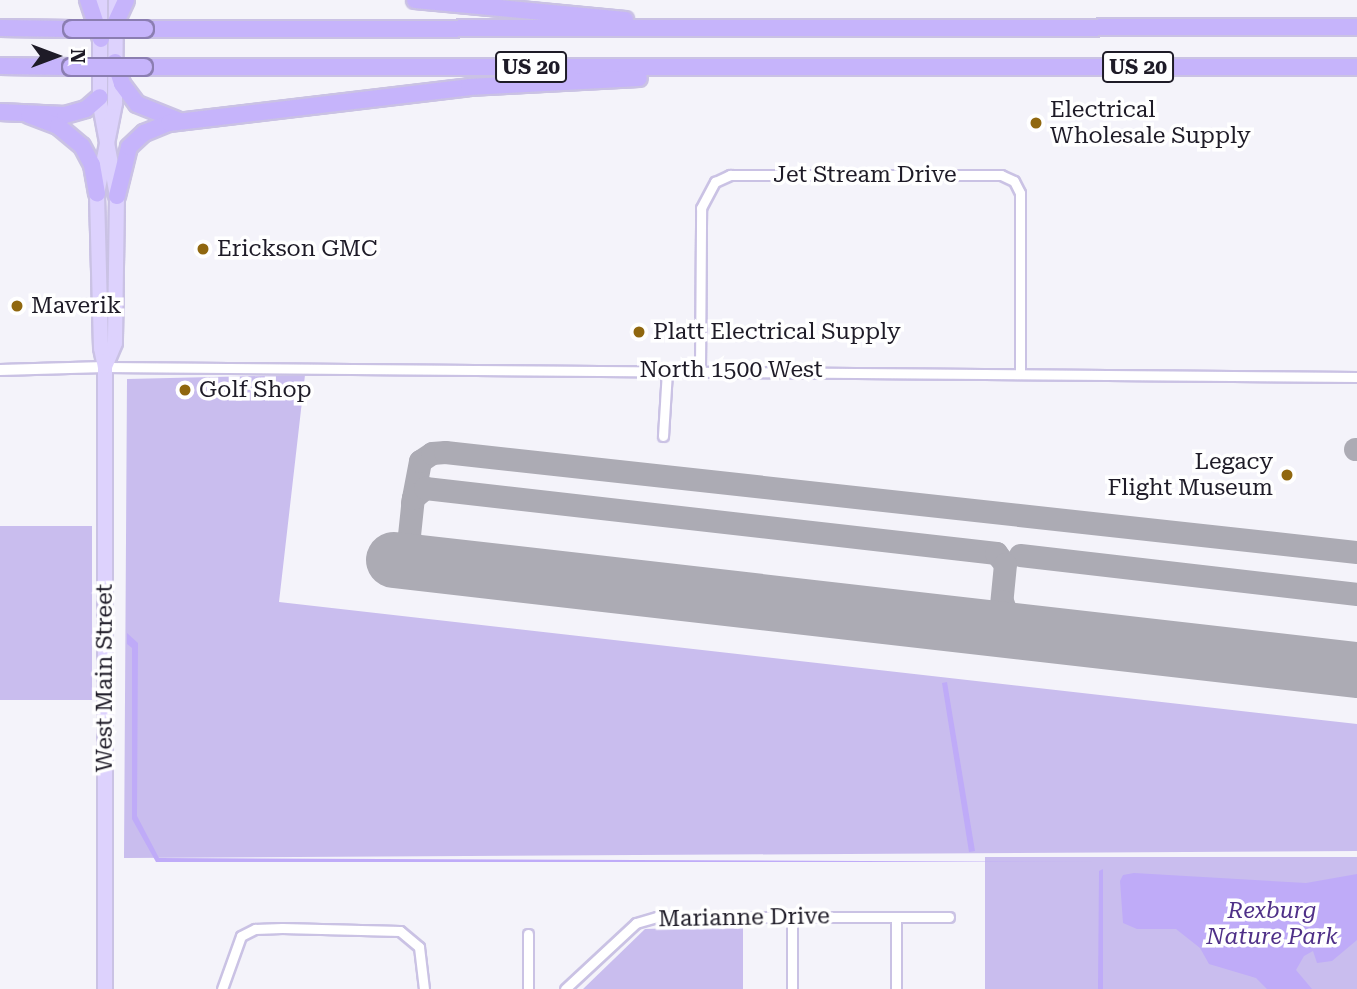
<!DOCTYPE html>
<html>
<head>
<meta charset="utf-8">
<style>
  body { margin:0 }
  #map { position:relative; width:1357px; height:989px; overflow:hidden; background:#f4f3fa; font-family:"Roboto Serif",serif }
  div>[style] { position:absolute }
  .green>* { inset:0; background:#c9bdee; transform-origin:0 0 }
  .water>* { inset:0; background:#bfabf8 }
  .taxiway>* { height:23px; margin:-11.5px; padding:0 11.5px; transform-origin:11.5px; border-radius:11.5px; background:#acabb4 }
  .runway>* { height:56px; margin:-28px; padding:0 28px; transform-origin:28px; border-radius:28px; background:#acabb4 }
  .roads { filter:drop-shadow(2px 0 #cac2e4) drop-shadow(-2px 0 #cac2e4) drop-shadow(0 2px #cac2e4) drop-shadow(0 -2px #cac2e4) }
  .minor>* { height:9px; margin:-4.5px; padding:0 4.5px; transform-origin:4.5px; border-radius:4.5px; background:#fff }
  .tertiary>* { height:10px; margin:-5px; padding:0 5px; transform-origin:5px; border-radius:5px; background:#fff }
  .primary>* { height:14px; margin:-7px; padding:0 7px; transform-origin:7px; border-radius:7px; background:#ddd2fd }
  .motorway>* { height:16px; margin:-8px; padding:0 8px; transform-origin:8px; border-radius:8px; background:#c6b4fb }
  .bridges { filter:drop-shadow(2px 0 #8b7eb1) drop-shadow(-2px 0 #8b7eb1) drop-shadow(0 2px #8b7eb1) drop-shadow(0 -2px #8b7eb1) }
  .motorway-bridge>* { height:16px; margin:-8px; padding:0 8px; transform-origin:8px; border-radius:8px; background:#c6b4fb }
  .dots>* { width:19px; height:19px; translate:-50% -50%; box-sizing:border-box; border:4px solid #fff; border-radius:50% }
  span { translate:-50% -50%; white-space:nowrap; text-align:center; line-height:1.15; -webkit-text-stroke:7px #fff; paint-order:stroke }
  .shield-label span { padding:2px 5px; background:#fff; border:2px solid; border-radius:5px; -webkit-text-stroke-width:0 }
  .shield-label { font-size:21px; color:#1e1b27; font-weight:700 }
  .poi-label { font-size:23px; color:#1e1b27 }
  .left { translate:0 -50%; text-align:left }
  .right { translate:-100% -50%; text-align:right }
  .street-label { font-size:23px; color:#1e1b27 }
  .park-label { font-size:23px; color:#4f3088; font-style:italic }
  .north { position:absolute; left:21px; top:21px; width:70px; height:70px; -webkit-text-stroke:5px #fff; paint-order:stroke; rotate:90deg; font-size:19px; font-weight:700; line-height:28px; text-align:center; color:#1e1b27 }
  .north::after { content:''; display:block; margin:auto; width:24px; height:32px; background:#1e1b27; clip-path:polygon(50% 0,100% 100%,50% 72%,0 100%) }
</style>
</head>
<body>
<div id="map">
  <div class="green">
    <i style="clip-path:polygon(305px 375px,279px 602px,1357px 724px,1357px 851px,124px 858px,127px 379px)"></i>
    <i style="left:0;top:526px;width:92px;height:174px"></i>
    <i style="left:1357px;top:857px;width:132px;height:372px;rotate:90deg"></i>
    <i style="clip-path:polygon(743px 926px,743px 989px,583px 989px,645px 929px)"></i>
  </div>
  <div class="water">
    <i style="clip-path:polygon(127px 633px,138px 643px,137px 816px,159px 858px,1101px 862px,156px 862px,132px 819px,132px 648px,127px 644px)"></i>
    <i style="clip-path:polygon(947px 682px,975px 851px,969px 852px,942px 683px)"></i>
    <i style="clip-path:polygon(1103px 869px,1103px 989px,1098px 989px,1099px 871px)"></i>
    <i style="clip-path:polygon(1134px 873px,1306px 883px,1357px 874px,1357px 940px,1332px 961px,1317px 963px,1313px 951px,1304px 956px,1296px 970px,1312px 989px,1267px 989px,1256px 978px,1209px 964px,1200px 948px,1176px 929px,1137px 929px,1123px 923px,1120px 881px,1123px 875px)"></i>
  </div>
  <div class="taxiway">
    <i style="left:1355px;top:449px;width:2px"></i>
    <i style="left:412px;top:503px;width:43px;rotate:-79.2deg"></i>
    <i style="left:420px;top:461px;width:14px;rotate:-34deg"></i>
    <i style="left:432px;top:453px;width:13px;rotate:-4deg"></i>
    <i style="left:445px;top:452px;width:917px;rotate:6.26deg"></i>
    <i style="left:1020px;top:555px;width:339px;rotate:6.6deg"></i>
    <i style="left:427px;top:564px;width:19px;rotate:-137deg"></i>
    <i style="left:413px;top:551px;width:16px;rotate:-104deg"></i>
    <i style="left:409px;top:535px;width:37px;rotate:-84deg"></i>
    <i style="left:413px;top:498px;width:16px;rotate:-40deg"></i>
    <i style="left:425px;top:488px;width:575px;rotate:6.49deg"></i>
    <i style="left:996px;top:553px;width:14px;rotate:51deg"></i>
    <i style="left:1005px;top:564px;width:41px;rotate:95.6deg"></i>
    <i style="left:1001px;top:605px;width:21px;rotate:129deg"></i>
    <i style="left:988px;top:621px;width:16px;rotate:162deg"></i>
    <i style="left:1002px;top:601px;width:23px;rotate:70deg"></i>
    <i style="left:1010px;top:623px;width:19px;rotate:28deg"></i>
  </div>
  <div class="runway">
    <i style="left:394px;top:560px;width:969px;rotate:6.52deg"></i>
  </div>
  <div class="roads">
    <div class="minor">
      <i style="left:105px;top:367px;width:1252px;rotate:0.46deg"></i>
      <i style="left:700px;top:370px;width:162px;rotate:-89.6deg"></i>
      <i style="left:701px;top:208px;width:30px;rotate:-62deg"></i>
      <i style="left:715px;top:182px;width:17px;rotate:-25deg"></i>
      <i style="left:730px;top:175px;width:271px"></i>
      <i style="left:1001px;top:175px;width:14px;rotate:25deg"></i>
      <i style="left:1014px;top:181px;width:13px;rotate:63deg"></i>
      <i style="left:1020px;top:193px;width:180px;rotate:90deg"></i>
      <i style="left:663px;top:436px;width:66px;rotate:-86.5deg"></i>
      <i style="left:528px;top:934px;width:55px;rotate:90deg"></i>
      <i style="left:222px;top:989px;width:56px;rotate:-70.3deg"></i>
      <i style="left:241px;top:936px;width:16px;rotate:-27deg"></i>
      <i style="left:255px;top:929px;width:27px;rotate:-2deg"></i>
      <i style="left:282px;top:928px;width:118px;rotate:1.5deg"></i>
      <i style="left:400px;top:931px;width:25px;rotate:40deg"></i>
      <i style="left:419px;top:947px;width:42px;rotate:83.2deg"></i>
      <i style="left:565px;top:989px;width:97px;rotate:-42.9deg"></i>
      <i style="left:636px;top:923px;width:22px;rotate:-16deg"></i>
      <i style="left:657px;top:917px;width:292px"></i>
      <i style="left:792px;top:989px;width:72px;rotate:-90deg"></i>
      <i style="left:896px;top:989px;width:72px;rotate:-90deg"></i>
    </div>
    <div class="tertiary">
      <i style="left:0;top:370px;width:105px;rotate:-1.6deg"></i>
    </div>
    <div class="primary">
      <i style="left:100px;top:0;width:105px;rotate:90deg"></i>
      <i style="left:100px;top:105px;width:93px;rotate:79.4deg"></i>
      <i style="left:117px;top:196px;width:147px;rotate:90.8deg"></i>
      <i style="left:115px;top:343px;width:26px;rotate:113deg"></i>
      <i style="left:105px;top:989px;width:622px;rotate:-90deg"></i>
      <i style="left:105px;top:367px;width:19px;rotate:-102deg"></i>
      <i style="left:101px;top:348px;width:154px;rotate:-91.5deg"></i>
      <i style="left:97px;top:194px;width:93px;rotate:-78.8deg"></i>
      <i style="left:115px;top:103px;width:103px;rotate:-89.4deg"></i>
    </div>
    <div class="motorway">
      <i style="left:88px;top:0;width:41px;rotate:71.6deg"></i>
      <i style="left:415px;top:0;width:211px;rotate:5.4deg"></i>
      <i style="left:115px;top:24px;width:26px;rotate:-65deg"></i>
      <i style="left:0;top:28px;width:72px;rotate:0.8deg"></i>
      <i style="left:145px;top:29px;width:1212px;rotate:-0.09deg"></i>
      <i style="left:115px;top:62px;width:23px;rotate:72deg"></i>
      <i style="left:122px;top:84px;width:25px;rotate:53deg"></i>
      <i style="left:137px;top:104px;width:43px;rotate:21.8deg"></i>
      <i style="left:0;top:66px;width:71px;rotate:0.8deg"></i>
      <i style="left:144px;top:67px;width:1213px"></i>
      <i style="left:0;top:112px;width:65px;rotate:2.6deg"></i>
      <i style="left:65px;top:115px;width:22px;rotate:-16deg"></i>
      <i style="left:86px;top:109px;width:18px;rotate:-41deg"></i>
      <i style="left:29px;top:115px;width:31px;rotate:21deg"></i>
      <i style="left:58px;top:126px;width:31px;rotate:40deg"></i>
      <i style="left:82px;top:146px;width:21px;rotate:62deg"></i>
      <i style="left:92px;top:165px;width:29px;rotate:80deg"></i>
      <i style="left:117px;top:196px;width:50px;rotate:-76.2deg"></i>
      <i style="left:129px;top:147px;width:21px;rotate:-43deg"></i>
      <i style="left:144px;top:133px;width:27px;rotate:-22deg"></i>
      <i style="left:169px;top:123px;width:302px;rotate:-6.8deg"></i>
      <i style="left:469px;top:87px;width:170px;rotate:-3deg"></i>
    </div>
  </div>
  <div class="bridges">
    <div class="motorway-bridge">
      <i style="left:72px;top:29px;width:73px"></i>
      <i style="left:71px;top:67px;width:73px"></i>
    </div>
  </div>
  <div class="dots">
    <i style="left:1036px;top:123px;background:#90670f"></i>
    <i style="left:203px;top:249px;background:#90670f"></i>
    <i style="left:17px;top:306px;background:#90670f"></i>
    <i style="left:639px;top:332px;background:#90670f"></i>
    <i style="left:185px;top:390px;background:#90670f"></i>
    <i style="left:1287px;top:475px;background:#90670f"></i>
  </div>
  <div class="shield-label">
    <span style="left:531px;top:67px">US 20</span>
    <span style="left:1138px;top:67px">US 20</span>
  </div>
  <div class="poi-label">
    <span class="left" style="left:1050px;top:123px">Electrical<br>Wholesale Supply</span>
    <span class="left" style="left:217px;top:249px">Erickson GMC</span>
    <span class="left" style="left:31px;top:306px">Maverik</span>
    <span class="left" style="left:653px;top:332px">Platt Electrical Supply</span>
    <span class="left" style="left:199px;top:390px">Golf Shop</span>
    <span class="right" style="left:1273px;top:475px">Legacy<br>Flight Museum</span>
  </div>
  <div class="street-label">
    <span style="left:865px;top:175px">Jet Stream Drive</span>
    <span style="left:731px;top:370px">North 1500 West</span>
    <span style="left:105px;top:678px;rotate:-90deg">West Main Street</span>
    <span style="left:744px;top:918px;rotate:-1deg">Marianne Drive</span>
  </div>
  <div class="park-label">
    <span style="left:1272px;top:924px">Rexburg<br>Nature Park</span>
  </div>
  <div class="north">N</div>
</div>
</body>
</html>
